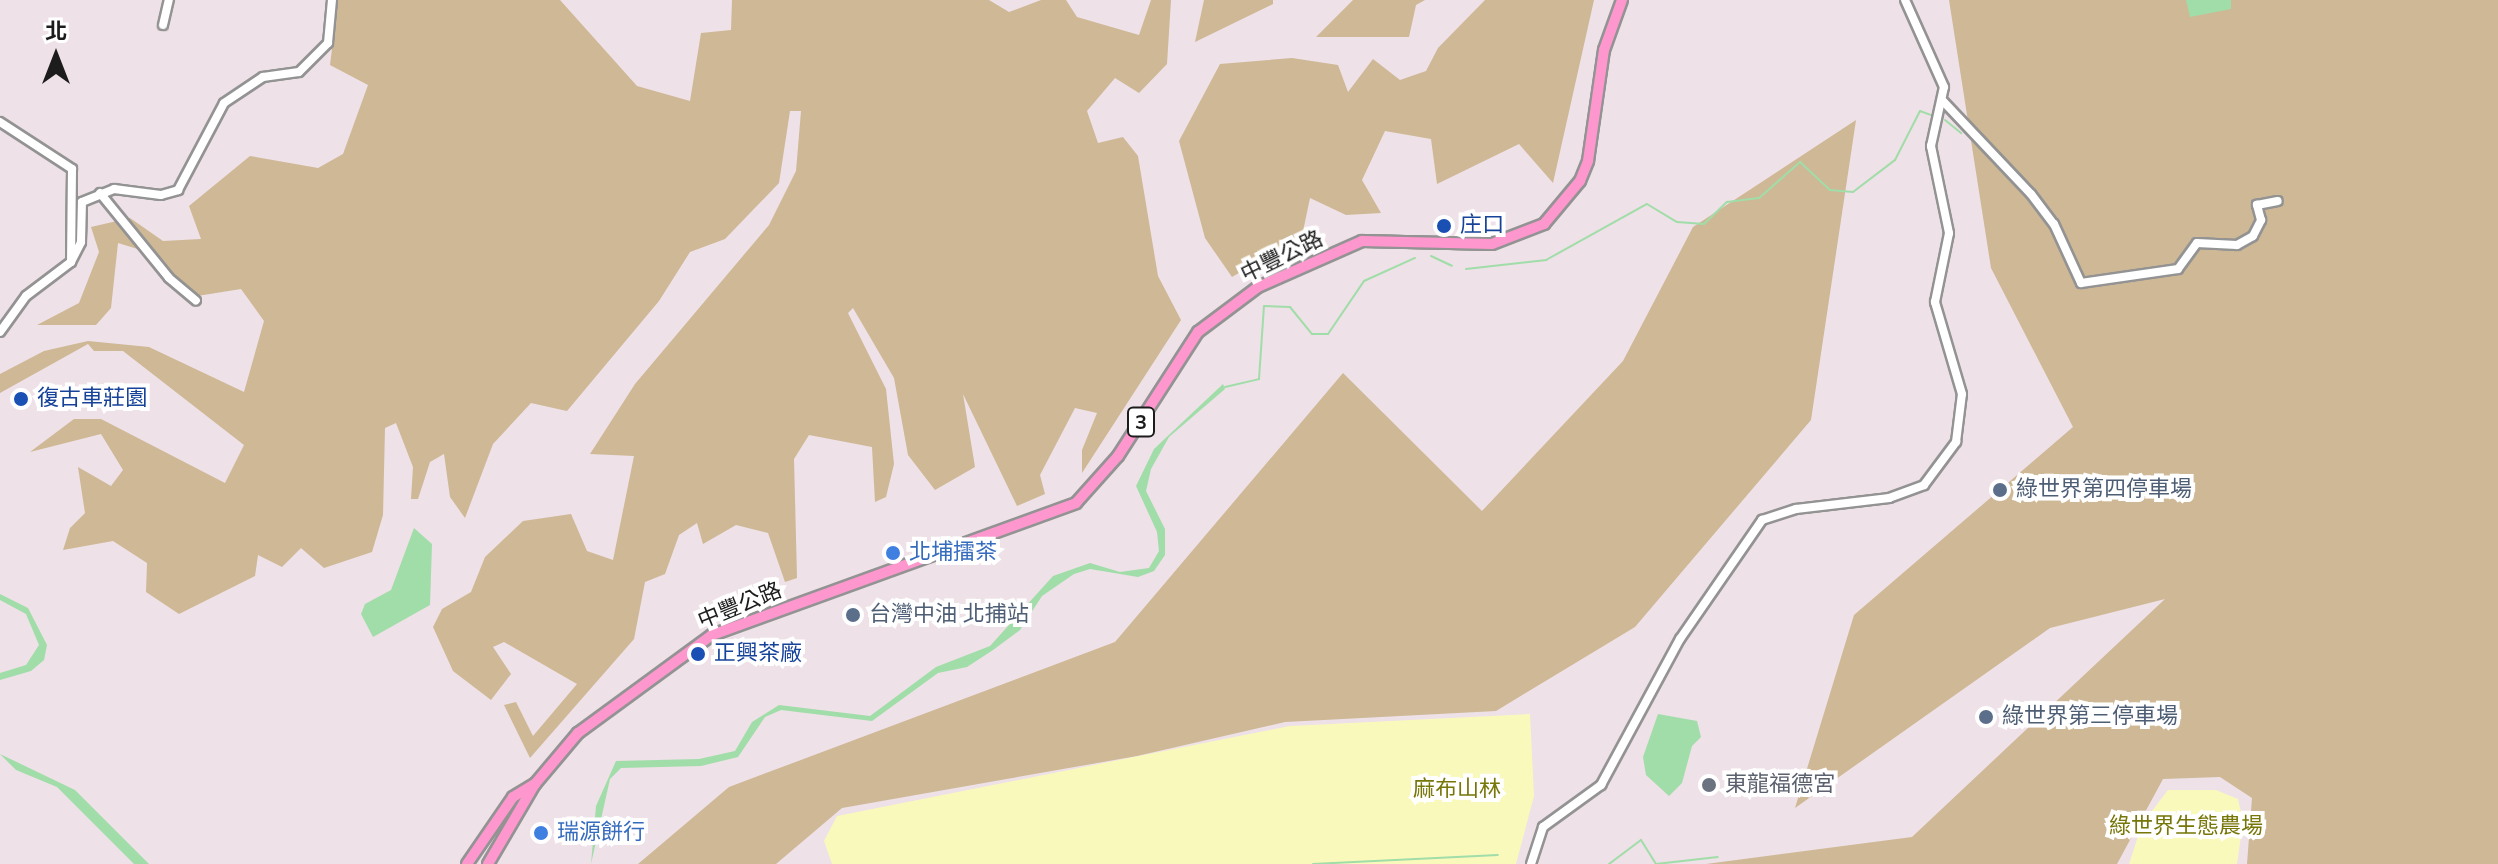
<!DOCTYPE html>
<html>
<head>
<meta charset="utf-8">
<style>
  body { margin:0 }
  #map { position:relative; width:2498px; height:864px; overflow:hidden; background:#eee1e7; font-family:"Nunito Sans","Noto Sans TC",sans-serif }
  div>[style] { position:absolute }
  .forest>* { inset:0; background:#ceb895 }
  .park>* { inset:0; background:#faf9bc }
  .water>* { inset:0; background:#a0dda8 }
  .stream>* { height:2px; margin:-1px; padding:0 1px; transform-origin:1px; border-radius:1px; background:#a0dda8 }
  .roads { filter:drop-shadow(2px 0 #939393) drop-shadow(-2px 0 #939393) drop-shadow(0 2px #939393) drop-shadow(0 -2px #939393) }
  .minor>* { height:8px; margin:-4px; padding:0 4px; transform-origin:4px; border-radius:4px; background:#fff }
  .major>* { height:10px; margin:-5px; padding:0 5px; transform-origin:5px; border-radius:5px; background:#fe97cd }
  .dots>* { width:22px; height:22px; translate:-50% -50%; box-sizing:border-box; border:4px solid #fff; border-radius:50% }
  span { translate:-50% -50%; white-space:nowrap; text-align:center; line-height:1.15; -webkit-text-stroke:8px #fff; paint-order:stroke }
  .shield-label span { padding:2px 6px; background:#fff; border:2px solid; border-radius:6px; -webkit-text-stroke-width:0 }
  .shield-label { font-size:20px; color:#1c1c1c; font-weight:700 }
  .transit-label { font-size:22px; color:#164399 }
  .left { translate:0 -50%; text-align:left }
  .street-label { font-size:22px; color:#1c1c1c }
  .service-label { font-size:22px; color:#4e5e75 }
  .shop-label { font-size:22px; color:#366cbe }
  .worship-label { font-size:22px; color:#5b616d }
  .park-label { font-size:22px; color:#777609 }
  .north { position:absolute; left:16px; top:16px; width:80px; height:80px; -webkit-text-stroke:6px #fff; paint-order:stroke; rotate:0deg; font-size:22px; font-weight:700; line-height:32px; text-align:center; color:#1c1c1c }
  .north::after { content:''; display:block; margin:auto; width:28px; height:36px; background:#1c1c1c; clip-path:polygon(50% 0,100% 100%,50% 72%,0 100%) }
</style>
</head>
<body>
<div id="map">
  <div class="forest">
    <i style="clip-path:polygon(338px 0,560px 0,637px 86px,690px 101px,701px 33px,731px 30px,732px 0,989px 0,1009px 12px,1041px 0,1066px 0,1077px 17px,1139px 35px,1151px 0,1171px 0,1167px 64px,1139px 93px,1115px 78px,1087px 111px,1098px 143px,1123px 137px,1138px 156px,1158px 276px,1181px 320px,1082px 473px,1082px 450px,1097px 413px,1075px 408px,1040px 475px,1045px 494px,1017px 506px,963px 394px,975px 467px,935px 490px,908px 455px,894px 378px,853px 308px,848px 313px,886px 389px,894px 464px,886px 497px,875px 502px,872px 447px,809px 435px,794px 459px,797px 578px,785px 582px,768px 533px,736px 525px,703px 544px,697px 523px,679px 535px,665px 574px,645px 582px,634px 639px,530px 758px,504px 705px,516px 702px,533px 736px,577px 684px,504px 642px,493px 647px,511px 674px,491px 700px,453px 671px,433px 627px,442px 609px,471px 592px,485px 557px,523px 521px,571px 514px,587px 551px,613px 560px,634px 456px,590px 454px,635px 384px,769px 225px,796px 171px,801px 111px,790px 111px,779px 183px,725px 239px,690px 252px,659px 301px,567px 411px,531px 403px,493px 444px,465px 518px,450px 497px,444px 454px,430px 462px,418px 499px,411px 499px,413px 467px,396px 423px,385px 428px,383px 515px,372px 552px,324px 568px,301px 548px,282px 567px,258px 555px,255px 576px,179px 614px,146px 592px,147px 563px,113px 541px,63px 550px,70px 528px,85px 513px,78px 467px,111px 486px,123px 470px,101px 434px,30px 452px,74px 419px,101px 419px,225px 483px,244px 445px,123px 351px,94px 351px,88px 344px,0 393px,0 374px,44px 351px,88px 341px,149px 347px,244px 392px,264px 321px,241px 289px,191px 297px,154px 254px,118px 243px,111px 308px,96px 325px,37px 325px,79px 303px,99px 252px,91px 227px,130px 218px,163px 241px,201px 239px,189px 206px,250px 156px,318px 168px,343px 154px,368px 85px,330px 65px)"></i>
    <i style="clip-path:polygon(1204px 0,1273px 0,1273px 4px,1195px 42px)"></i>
    <i style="clip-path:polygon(1353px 0,1425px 0,1416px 5px,1409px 37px,1316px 37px)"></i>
    <i style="clip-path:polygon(1485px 0,1594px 0,1553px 183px,1519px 144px,1437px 184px,1431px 139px,1385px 131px,1362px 180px,1381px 213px,1346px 215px,1310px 198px,1302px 236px,1232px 277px,1205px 238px,1179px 141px,1220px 64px,1292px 58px,1338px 65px,1348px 92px,1373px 59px,1400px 80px,1426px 71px,1438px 48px)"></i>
    <i style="clip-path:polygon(1949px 0,2498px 0,2498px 864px,2247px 864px,2252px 798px,2220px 777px,2163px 779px,2117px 864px,1706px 864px,1912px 837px,2165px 599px,2050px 628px,1795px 808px,1854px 615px,2073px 427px,1991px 268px)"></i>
    <i style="clip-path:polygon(1856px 120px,1811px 420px,1635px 627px,1496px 711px,1285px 722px,1137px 756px,842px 808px,776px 864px,638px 864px,729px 787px,1115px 642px,1343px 373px,1482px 511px,1623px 361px,1693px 227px)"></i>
  </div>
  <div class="park">
    <i style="clip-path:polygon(1530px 714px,1534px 796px,1516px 864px,832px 864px,824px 841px,837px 816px,1290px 726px)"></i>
    <i style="clip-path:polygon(2168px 790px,2216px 790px,2238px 799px,2243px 822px,2237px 864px,2129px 864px,2142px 824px)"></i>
  </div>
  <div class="water">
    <i style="clip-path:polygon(2186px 0,2231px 0,2231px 9px,2190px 17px)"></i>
    <i style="clip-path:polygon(1223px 384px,1225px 389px,1169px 437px,1151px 469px,1146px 491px,1165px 529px,1165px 555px,1154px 571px,1138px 577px,1090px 569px,1074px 574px,1042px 596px,1020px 630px,993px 650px,967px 667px,938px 673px,872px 721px,781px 710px,765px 717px,738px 757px,701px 766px,621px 768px,610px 779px,591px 864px,596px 806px,616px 761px,699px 759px,735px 751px,752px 722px,779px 705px,870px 716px,936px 667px,990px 646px,1053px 576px,1090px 563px,1120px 572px,1149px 568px,1159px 551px,1157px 532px,1136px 486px,1154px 449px)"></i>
    <i style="clip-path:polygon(414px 528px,432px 544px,430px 605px,373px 637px,361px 614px,365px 604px,391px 590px)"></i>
    <i style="clip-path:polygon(0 594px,28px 608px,47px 645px,44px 660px,31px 671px,0 680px,0 673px,26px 665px,39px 645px,26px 614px,0 600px)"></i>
    <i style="clip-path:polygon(1658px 714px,1697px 721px,1701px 737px,1692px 746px,1682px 783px,1669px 796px,1646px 775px,1643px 757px)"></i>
    <i style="clip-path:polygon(0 754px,75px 790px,149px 864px,134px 864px,57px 787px,16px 770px)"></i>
  </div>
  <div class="stream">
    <i style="left:1945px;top:120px;width:21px;rotate:39deg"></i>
    <i style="left:1431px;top:256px;width:23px;rotate:25deg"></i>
    <i style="left:1466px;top:269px;width:81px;rotate:-6.4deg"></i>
    <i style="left:1546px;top:260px;width:115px;rotate:-29deg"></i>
    <i style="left:1647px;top:204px;width:35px;rotate:31deg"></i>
    <i style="left:1677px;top:222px;width:27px;rotate:4deg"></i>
    <i style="left:1704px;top:224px;width:32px;rotate:-44deg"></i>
    <i style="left:1727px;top:202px;width:32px;rotate:-7deg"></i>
    <i style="left:1759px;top:198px;width:55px;rotate:-41.3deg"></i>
    <i style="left:1800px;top:162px;width:41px;rotate:43deg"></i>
    <i style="left:1830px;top:190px;width:23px;rotate:5deg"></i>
    <i style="left:1853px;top:192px;width:53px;rotate:-37.3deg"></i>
    <i style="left:1895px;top:160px;width:55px;rotate:-63deg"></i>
    <i style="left:1920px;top:111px;width:12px;rotate:20deg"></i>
    <i style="left:1225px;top:387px;width:35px;rotate:-13deg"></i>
    <i style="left:1259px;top:379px;width:73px;rotate:-86.1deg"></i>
    <i style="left:1264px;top:306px;width:26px;rotate:2deg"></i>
    <i style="left:1290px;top:307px;width:35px;rotate:51deg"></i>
    <i style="left:1312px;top:334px;width:16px"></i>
    <i style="left:1328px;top:334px;width:64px;rotate:-55.8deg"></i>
    <i style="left:1364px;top:281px;width:56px;rotate:-24.3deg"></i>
    <i style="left:1313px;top:864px;width:185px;rotate:-2.8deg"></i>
    <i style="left:1609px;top:864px;width:40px;rotate:-37deg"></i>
    <i style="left:1641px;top:840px;width:28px;rotate:58deg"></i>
    <i style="left:1656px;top:864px;width:62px;rotate:-6.4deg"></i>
  </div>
  <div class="roads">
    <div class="minor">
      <i style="left:163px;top:25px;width:26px;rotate:-77deg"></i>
      <i style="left:1942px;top:100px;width:129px;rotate:46.6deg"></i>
      <i style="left:2031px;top:194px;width:38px;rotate:53deg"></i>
      <i style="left:2054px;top:224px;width:65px;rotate:65.4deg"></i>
      <i style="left:2081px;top:283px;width:98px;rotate:-8.2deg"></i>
      <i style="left:2178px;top:269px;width:32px;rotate:-54deg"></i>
      <i style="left:2197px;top:243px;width:40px;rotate:2.9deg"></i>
      <i style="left:2237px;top:245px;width:18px;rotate:-29deg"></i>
      <i style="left:2253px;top:236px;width:18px;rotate:-63deg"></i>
      <i style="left:2261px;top:220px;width:16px;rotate:-105deg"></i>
      <i style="left:2257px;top:205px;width:21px;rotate:-11deg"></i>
      <i style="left:0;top:122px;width:86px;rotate:33.1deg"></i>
      <i style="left:72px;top:169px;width:93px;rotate:90.6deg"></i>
      <i style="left:71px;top:262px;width:56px;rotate:142.9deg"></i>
      <i style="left:26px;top:296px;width:44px;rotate:125.8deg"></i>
      <i style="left:100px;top:193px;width:109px;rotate:50.9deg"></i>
      <i style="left:169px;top:278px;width:35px;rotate:40deg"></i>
      <i style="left:71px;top:262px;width:22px;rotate:-63deg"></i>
      <i style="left:81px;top:242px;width:40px;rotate:-88.6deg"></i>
      <i style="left:82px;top:202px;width:35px;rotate:-22deg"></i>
      <i style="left:114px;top:189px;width:47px;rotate:7.3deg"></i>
      <i style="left:161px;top:195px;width:18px;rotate:-16deg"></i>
      <i style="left:178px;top:190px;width:98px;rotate:-62.1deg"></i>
      <i style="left:224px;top:103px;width:47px;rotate:-33.7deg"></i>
      <i style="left:263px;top:77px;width:36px;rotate:-8deg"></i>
      <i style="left:299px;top:72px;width:41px;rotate:-45deg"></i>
      <i style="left:328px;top:43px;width:43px;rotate:-84.7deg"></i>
      <i style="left:1531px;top:864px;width:39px;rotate:-72deg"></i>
      <i style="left:1543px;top:827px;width:72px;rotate:-35.9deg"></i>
      <i style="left:1601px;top:785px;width:166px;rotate:-61.6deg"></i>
      <i style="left:1680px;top:639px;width:145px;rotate:-55.4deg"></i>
      <i style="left:1762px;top:520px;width:36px;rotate:-18deg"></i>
      <i style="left:1796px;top:509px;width:94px;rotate:-6.7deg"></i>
      <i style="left:1889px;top:498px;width:37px;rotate:-20deg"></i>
      <i style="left:1924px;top:485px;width:54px;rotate:-53.3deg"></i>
      <i style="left:1956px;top:442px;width:48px;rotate:-82.9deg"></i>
      <i style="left:1962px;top:394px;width:96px;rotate:-106.4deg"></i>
      <i style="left:1935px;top:302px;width:70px;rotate:-78.5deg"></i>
      <i style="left:1949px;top:233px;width:89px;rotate:-101.7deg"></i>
      <i style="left:1931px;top:146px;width:60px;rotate:-77.6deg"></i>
      <i style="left:1944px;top:87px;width:95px;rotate:-114.1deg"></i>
    </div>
    <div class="major">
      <i style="left:467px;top:864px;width:81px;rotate:-55.5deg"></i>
      <i style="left:513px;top:797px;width:26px;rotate:-31deg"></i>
      <i style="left:535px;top:784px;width:67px;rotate:-49.9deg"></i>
      <i style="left:578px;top:733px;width:166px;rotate:-36.2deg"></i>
      <i style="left:712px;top:635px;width:387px;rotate:-19.9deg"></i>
      <i style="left:1076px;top:503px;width:63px;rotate:-48.2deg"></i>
      <i style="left:1118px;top:456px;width:148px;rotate:-57.2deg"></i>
      <i style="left:1198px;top:332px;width:75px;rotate:-36.9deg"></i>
      <i style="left:1258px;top:287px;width:114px;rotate:-23.9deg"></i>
      <i style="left:1362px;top:241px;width:130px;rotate:1.3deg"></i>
      <i style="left:1492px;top:244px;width:56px;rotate:-21deg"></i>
      <i style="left:1544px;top:224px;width:56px;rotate:-50.1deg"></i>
      <i style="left:1580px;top:181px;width:22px;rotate:-68deg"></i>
      <i style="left:1588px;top:161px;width:112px;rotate:-81.8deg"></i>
      <i style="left:1604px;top:50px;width:53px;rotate:-70.2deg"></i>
      <i style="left:488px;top:864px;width:93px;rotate:-59.6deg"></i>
    </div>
  </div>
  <div class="dots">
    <i style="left:1444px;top:226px;background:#1a4fb4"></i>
    <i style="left:21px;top:399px;background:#1a4fb4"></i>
    <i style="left:2000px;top:490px;background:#5c6f8a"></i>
    <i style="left:893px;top:553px;background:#3f7fe0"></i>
    <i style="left:853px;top:615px;background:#5c6f8a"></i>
    <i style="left:698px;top:654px;background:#1a4fb4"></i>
    <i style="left:1986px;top:717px;background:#5c6f8a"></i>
    <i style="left:1709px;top:785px;background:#6b7280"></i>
    <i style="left:541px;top:833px;background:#3f7fe0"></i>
  </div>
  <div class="shield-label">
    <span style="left:1141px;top:422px">3</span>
  </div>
  <div class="transit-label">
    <span class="left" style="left:1460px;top:226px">庄口</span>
    <span class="left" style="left:37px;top:399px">復古車莊園</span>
    <span class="left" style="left:714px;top:654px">正興茶廠</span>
  </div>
  <div class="street-label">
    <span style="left:1282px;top:257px;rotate:-26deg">中豐公路</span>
    <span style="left:740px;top:606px;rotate:-22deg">中豐公路</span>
  </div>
  <div class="service-label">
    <span class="left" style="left:2016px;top:490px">綠世界第四停車場</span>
    <span class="left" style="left:869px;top:615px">台灣中油 北捕站</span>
    <span class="left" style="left:2002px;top:717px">綠世界第三停車場</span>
  </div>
  <div class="shop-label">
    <span class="left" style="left:909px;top:553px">北埔擂茶</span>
    <span class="left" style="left:557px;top:833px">瑞源餅行</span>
  </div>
  <div class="worship-label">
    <span class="left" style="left:1725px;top:785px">東龍福德宮</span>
  </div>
  <div class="park-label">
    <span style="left:1457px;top:790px">麻布山林</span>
    <span style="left:2186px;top:827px">綠世界生態農場</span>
  </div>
  <div class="north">北</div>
</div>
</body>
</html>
